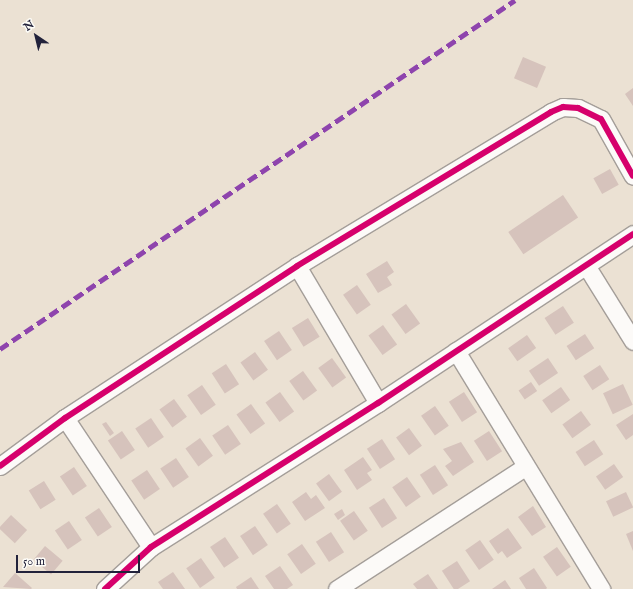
<!DOCTYPE html>
<html>
<head>
<meta charset="utf-8">
<style>
  body { margin:0 }
  #map { position:relative; width:633px; height:589px; overflow:hidden; background:#ebe1d3; font-family:"IM FELL English",serif }
  div>[style] { position:absolute }
  .building>* { inset:0; background:#d6c3bc; transform-origin:0 0 }
  .roads { filter:drop-shadow(1px 0 #a49e99) drop-shadow(-1px 0 #a49e99) drop-shadow(0 1px #a49e99) drop-shadow(0 -1px #a49e99) }
  .minor>* { height:17px; margin:-8.5px; padding:0 8.5px; transform-origin:8.5px; border-radius:8.5px; background:#fcfaf8 }
  .quiet>* { height:5px; margin-top:-2.5px; transform-origin:0; background:repeating-linear-gradient(90deg,#8e44ad 0 10px,transparent 0 15px) }
  .cycleway>* { height:6px; margin:-3px; padding:0 3px; transform-origin:3px; border-radius:3px; background:#d6006c }
  span { translate:-50% -50%; white-space:nowrap; text-align:center; line-height:1.15; -webkit-text-stroke:4px #fdfcf7; paint-order:stroke }
  .north { position:absolute; left:16px; top:16px; width:40px; height:40px; -webkit-text-stroke:3px #fdfcf7; paint-order:stroke; rotate:325deg; font-size:11px; font-weight:700; line-height:16px; text-align:center; color:#22223b }
  .north::after { content:''; display:block; margin:auto; width:14px; height:18px; background:#22223b; clip-path:polygon(50% 0,100% 100%,50% 72%,0 100%) }
  .scale { position:absolute; left:16px; top:555px; width:124px; height:18px; box-sizing:border-box; border:2px solid #22223b; border-top:0; padding-left:5px; font-size:12px; line-height:14px; white-space:nowrap; color:#22223b; -webkit-text-stroke:3px #fdfcf7; paint-order:stroke }
</style>
</head>
<body>
<div id="map">
  <div class="building">
    <i style="left:523px;top:57px;width:25px;height:23px;rotate:23deg"></i>
    <i style="clip-path:polygon(633px 88px,633px 106px,625px 94px)"></i>
    <i style="left:610px;top:169px;width:18px;height:19px;rotate:61deg"></i>
    <i style="left:563px;top:195px;width:27px;height:66px;rotate:56deg"></i>
    <i style="clip-path:polygon(387px 261px,394px 272px,387px 277px,392px 285px,378px 293px,366px 274px)"></i>
    <i style="left:357px;top:285px;width:24px;height:17px;rotate:55deg"></i>
    <i style="left:406px;top:304px;width:24px;height:18px;rotate:54deg"></i>
    <i style="left:563px;top:306px;width:20px;height:22px;rotate:57deg"></i>
    <i style="left:308px;top:318px;width:22px;height:19px;rotate:58deg"></i>
    <i style="left:383px;top:325px;width:24px;height:18px;rotate:54deg"></i>
    <i style="left:279px;top:331px;width:23px;height:18px;rotate:56deg"></i>
    <i style="left:585px;top:334px;width:17px;height:22px;rotate:57deg"></i>
    <i style="left:527px;top:335px;width:16px;height:23px;rotate:55deg"></i>
    <i style="left:255px;top:352px;width:22px;height:18px;rotate:54deg"></i>
    <i style="left:332px;top:358px;width:24px;height:17px;rotate:54deg"></i>
    <i style="left:548px;top:358px;width:18px;height:23px;rotate:56deg"></i>
    <i style="left:226px;top:364px;width:24px;height:17px;rotate:57deg"></i>
    <i style="left:600px;top:365px;width:17px;height:20px;rotate:57deg"></i>
    <i style="left:303px;top:371px;width:24px;height:17px;rotate:54deg"></i>
    <i style="left:531px;top:382px;width:11px;height:15px;rotate:56deg"></i>
    <i style="left:623px;top:384px;width:23px;height:22px;rotate:65deg"></i>
    <i style="left:202px;top:385px;width:24px;height:18px;rotate:55deg"></i>
    <i style="left:561px;top:387px;width:16px;height:23px;rotate:55deg"></i>
    <i style="left:280px;top:392px;width:24px;height:18px;rotate:54deg"></i>
    <i style="left:464px;top:392px;width:24px;height:18px;rotate:57deg"></i>
    <i style="left:174px;top:399px;width:22px;height:18px;rotate:54deg"></i>
    <i style="left:251px;top:404px;width:24px;height:18px;rotate:54deg"></i>
    <i style="left:435px;top:406px;width:24px;height:17px;rotate:55deg"></i>
    <i style="left:581px;top:411px;width:17px;height:23px;rotate:54deg"></i>
    <i style="clip-path:polygon(633px 414px,633px 435px,626px 440px,616px 425px)"></i>
    <i style="left:151px;top:418px;width:23px;height:19px;rotate:56deg"></i>
    <i style="clip-path:polygon(106px 422px,114px 433px,110px 436px,102px 424px)"></i>
    <i style="left:228px;top:425px;width:23px;height:19px;rotate:56deg"></i>
    <i style="left:409px;top:428px;width:22px;height:16px;rotate:54deg"></i>
    <i style="left:122px;top:431px;width:23px;height:17px;rotate:56deg"></i>
    <i style="left:489px;top:431px;width:24px;height:18px;rotate:57deg"></i>
    <i style="left:200px;top:438px;width:22px;height:18px;rotate:54deg"></i>
    <i style="left:382px;top:439px;width:24px;height:18px;rotate:57deg"></i>
    <i style="left:594px;top:440px;width:17px;height:22px;rotate:57deg"></i>
    <i style="clip-path:polygon(461px 442px,474px 462px,453px 476px,445px 466px,452px 461px,443px 449px)"></i>
    <i style="clip-path:polygon(363px 457px,372px 470px,367px 473px,372px 480px,357px 490px,344px 470px)"></i>
    <i style="left:176px;top:458px;width:23px;height:19px;rotate:56deg"></i>
    <i style="left:614px;top:464px;width:16px;height:22px;rotate:55deg"></i>
    <i style="left:435px;top:465px;width:24px;height:18px;rotate:57deg"></i>
    <i style="left:74px;top:467px;width:23px;height:17px;rotate:56deg"></i>
    <i style="left:147px;top:470px;width:23px;height:19px;rotate:56deg"></i>
    <i style="left:329px;top:474px;width:22px;height:16px;rotate:54deg"></i>
    <i style="left:407px;top:477px;width:24px;height:18px;rotate:55deg"></i>
    <i style="left:44px;top:481px;width:22px;height:18px;rotate:58deg"></i>
    <i style="clip-path:polygon(306px 492px,311px 499px,316px 495px,325px 508px,305px 521px,292px 502px)"></i>
    <i style="left:626px;top:492px;width:17px;height:22px;rotate:65deg"></i>
    <i style="left:384px;top:498px;width:24px;height:18px;rotate:57deg"></i>
    <i style="left:277px;top:504px;width:24px;height:17px;rotate:55deg"></i>
    <i style="clip-path:polygon(533px 506px,546px 527px,532px 536px,518px 517px)"></i>
    <i style="left:99px;top:508px;width:23px;height:17px;rotate:56deg"></i>
    <i style="clip-path:polygon(342px 509px,345px 515px,338px 520px,334px 514px)"></i>
    <i style="left:354px;top:511px;width:24px;height:17px;rotate:55deg"></i>
    <i style="left:11px;top:515px;width:22px;height:18px;rotate:43deg"></i>
    <i style="left:69px;top:521px;width:23px;height:17px;rotate:56deg"></i>
    <i style="left:255px;top:526px;width:23px;height:18px;rotate:56deg"></i>
    <i style="clip-path:polygon(508px 528px,522px 548px,507px 558px,502px 551px,498px 554px,489px 541px)"></i>
    <i style="clip-path:polygon(633px 531px,633px 551px,626px 534px)"></i>
    <i style="left:331px;top:532px;width:24px;height:18px;rotate:57deg"></i>
    <i style="left:225px;top:537px;width:25px;height:18px;rotate:56deg"></i>
    <i style="left:480px;top:540px;width:24px;height:18px;rotate:55deg"></i>
    <i style="left:302px;top:544px;width:24px;height:18px;rotate:55deg"></i>
    <i style="left:45px;top:546px;width:23px;height:18px;rotate:40deg"></i>
    <i style="left:557px;top:547px;width:24px;height:17px;rotate:55deg"></i>
    <i style="left:201px;top:558px;width:24px;height:18px;rotate:55deg"></i>
    <i style="left:457px;top:561px;width:24px;height:18px;rotate:57deg"></i>
    <i style="clip-path:polygon(280px 566px,293px 585px,287px 589px,274px 589px,265px 576px)"></i>
    <i style="clip-path:polygon(534px 568px,547px 588px,546px 589px,526px 589px,519px 578px)"></i>
    <i style="clip-path:polygon(173px 572px,185px 589px,163px 589px,158px 582px)"></i>
    <i style="clip-path:polygon(15px 573px,32px 588px,31px 589px,3px 587px)"></i>
    <i style="clip-path:polygon(428px 574px,438px 589px,417px 589px,413px 584px)"></i>
    <i style="clip-path:polygon(251px 577px,259px 589px,237px 589px,236px 587px)"></i>
    <i style="clip-path:polygon(505px 580px,511px 589px,492px 589px)"></i>
  </div>
  <div class="roads">
    <div class="minor">
      <i style="left:297px;top:266px;width:159px;rotate:59.4deg"></i>
      <i style="left:587px;top:267px;width:87px;rotate:58.1deg"></i>
      <i style="left:456px;top:351px;width:279px;rotate:58.6deg"></i>
      <i style="left:65px;top:418px;width:155px;rotate:56.3deg"></i>
      <i style="left:0;top:466px;width:81px;rotate:-36.4deg"></i>
      <i style="left:65px;top:418px;width:277px;rotate:-33.2deg"></i>
      <i style="left:297px;top:266px;width:297px;rotate:-31.2deg"></i>
      <i style="left:551px;top:112px;width:13px;rotate:-23deg"></i>
      <i style="left:563px;top:107px;width:15px;rotate:4deg"></i>
      <i style="left:578px;top:108px;width:25px;rotate:26deg"></i>
      <i style="left:601px;top:119px;width:65px;rotate:60.7deg"></i>
      <i style="left:105px;top:589px;width:62px;rotate:-42.4deg"></i>
      <i style="left:151px;top:547px;width:269px;rotate:-32.4deg"></i>
      <i style="left:378px;top:403px;width:306px;rotate:-33.5deg"></i>
      <i style="left:337px;top:589px;width:224px;rotate:-33deg"></i>
    </div>
  </div>
  <div class="quiet">
    <i style="left:0;top:349px;width:622px;rotate:-34.12deg"></i>
  </div>
  <div class="cycleway">
    <i style="left:0;top:466px;width:81px;rotate:-36.4deg"></i>
    <i style="left:65px;top:418px;width:277px;rotate:-33.2deg"></i>
    <i style="left:297px;top:266px;width:297px;rotate:-31.2deg"></i>
    <i style="left:551px;top:112px;width:13px;rotate:-23deg"></i>
    <i style="left:563px;top:107px;width:15px;rotate:4deg"></i>
    <i style="left:578px;top:108px;width:25px;rotate:26deg"></i>
    <i style="left:601px;top:119px;width:65px;rotate:60.7deg"></i>
    <i style="left:105px;top:589px;width:62px;rotate:-42.4deg"></i>
    <i style="left:151px;top:547px;width:269px;rotate:-32.4deg"></i>
    <i style="left:378px;top:403px;width:306px;rotate:-33.5deg"></i>
  </div>
  <div class="north">N</div>
  <div class="scale">50 m</div>
</div>
</body>
</html>
